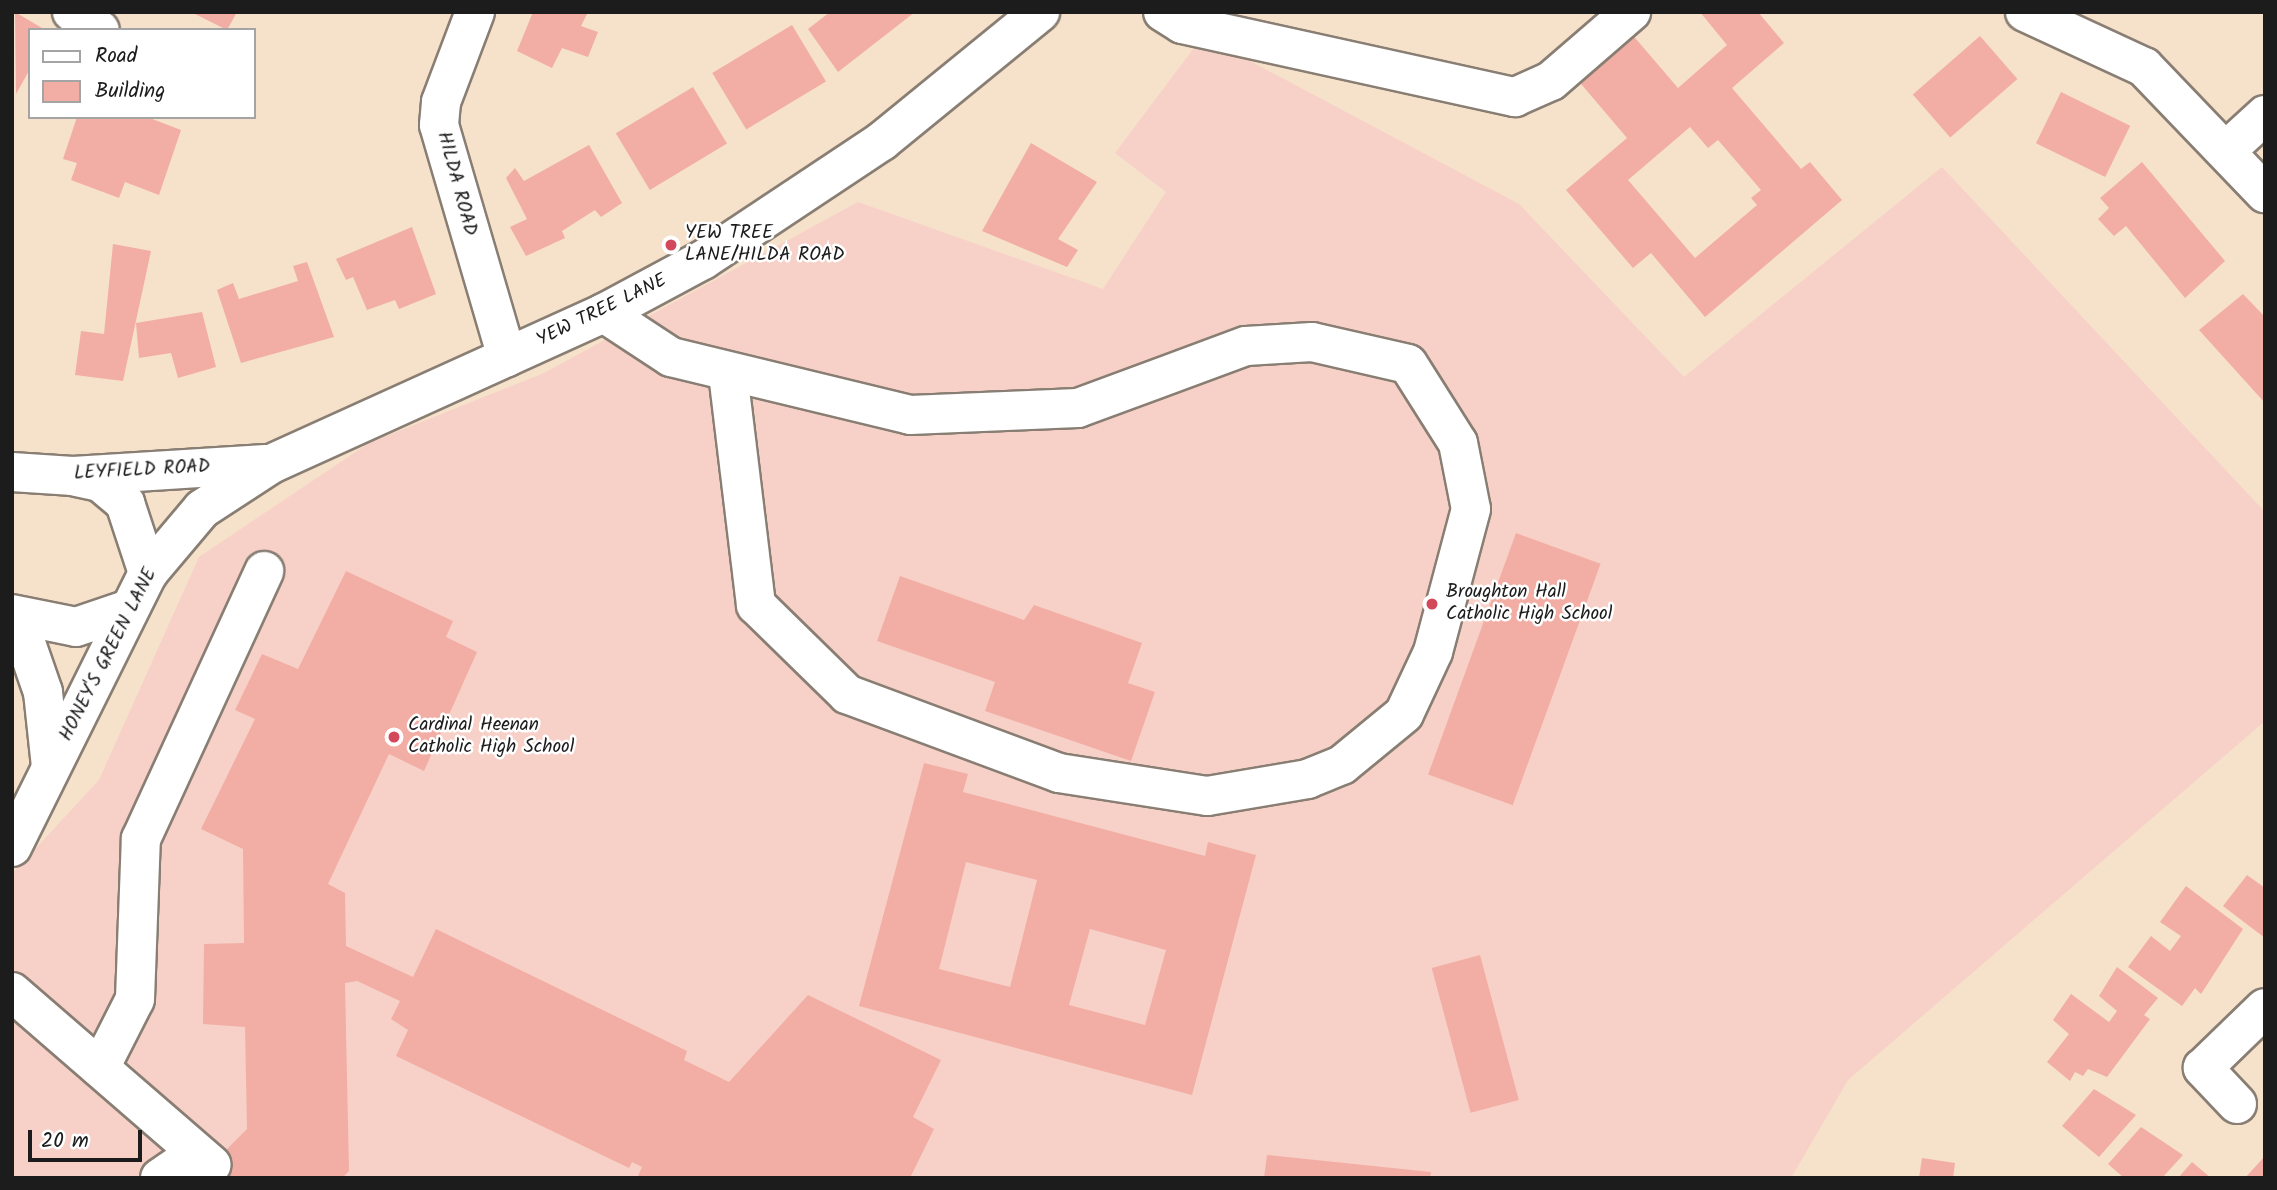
<!DOCTYPE html>
<html>
<head>
<meta charset="utf-8">
<style>
  body { margin:0 }
  #map { position:relative; width:2277px; height:1190px; overflow:hidden; background:#f6e1ca; font-family:Kalam,sans-serif }
  div>[style] { position:absolute }
  .built>* { inset:0; background:#f7d1c8 }
  .building>* { inset:0; background:#f2aea4; transform-origin:0 0 }
  .roads { filter:drop-shadow(2px 0 #897e73) drop-shadow(-2px 0 #897e73) drop-shadow(0 2px #897e73) drop-shadow(0 -2px #897e73) }
  .minor>* { height:38px; margin:-19px; padding:0 19px; transform-origin:19px; border-radius:19px; background:#fff }
  .dots>* { width:19px; height:19px; translate:-50% -50%; box-sizing:border-box; border:4px solid #fff; border-radius:50% }
  span { translate:-50% -50%; white-space:nowrap; text-align:center; line-height:1.15; -webkit-text-stroke:5px #fff; paint-order:stroke }
  .street-label { font-size:19px; color:#1c1c1c }
  .poi-label { font-size:19px; color:#1c1c1c }
  .left { translate:0 -50%; text-align:left }
  .frame { position:absolute; inset:0; border:14px solid #1c1c1c; pointer-events:none }
  .legend { position:absolute; left:28px; top:28px; width:228px; height:91px; box-sizing:border-box; background:#fff; border:2px solid #a4a4a4; margin:0; padding:9px 12px; list-style:none; font-size:21px; color:#1c1c1c }
  .legend li { display:flex; align-items:center; gap:14px; height:35px }
  .legend b { width:35px; border:2px solid #a4a4a4 }
  .scale { position:absolute; left:28px; top:1130px; width:114px; height:32px; box-sizing:border-box; border:4px solid #1c1c1c; border-top:0; padding-left:9px; font-size:21px; line-height:24px; white-space:nowrap; color:#1c1c1c; -webkit-text-stroke:5px #fff; paint-order:stroke }
</style>
</head>
<body>
<div id="map">
  <div class="built">
    <i style="clip-path:polygon(1203px 36px,1519px 204px,1684px 377px,1942px 167px,2265px 512px,2265px 721px,1848px 1080px,1791px 1178px,12px 1178px,12px 874px,99px 780px,199px 557px,369px 443px,544px 373px,858px 202px,1103px 289px,1166px 192px,1115px 153px)"></i>
  </div>
  <div class="building">
    <i style="clip-path:polygon(15px 12px,42px 28px,30px 30px,30px 69px,16px 94px)"></i>
    <i style="clip-path:polygon(191px 12px,237px 12px,227px 30px)"></i>
    <i style="clip-path:polygon(533px 12px,588px 12px,581px 26px,598px 32px,588px 57px,562px 48px,552px 68px,517px 51px)"></i>
    <i style="clip-path:polygon(830px 12px,915px 12px,838px 72px,808px 29px)"></i>
    <i style="clip-path:polygon(evenodd,1700px 12px,1758px 12px,1784px 43px,1732px 88px,1801px 169px,1810px 162px,1842px 200px,1705px 317px,1651px 253px,1633px 268px,1566px 190px,1627px 138px,1576px 78px,1630px 32px,1678px 88px,1727px 45px,1700px 12px,1690px 127px,1708px 148px,1718px 140px,1761px 190px,1751px 198px,1757px 205px,1695px 258px,1628px 180px,1690px 127px)"></i>
    <i style="left:792px;top:25px;width:66px;height:93px;rotate:59deg"></i>
    <i style="left:1980px;top:36px;width:57px;height:89px;rotate:49deg"></i>
    <i style="left:693px;top:87px;width:66px;height:90px;rotate:59deg"></i>
    <i style="left:2061px;top:92px;width:77px;height:57px;rotate:26deg"></i>
    <i style="clip-path:polygon(77px 117px,147px 117px,181px 130px,159px 195px,125px 182px,119px 198px,71px 180px,77px 163px,63px 159px)"></i>
    <i style="clip-path:polygon(1031px 143px,1097px 182px,1058px 239px,1078px 250px,1067px 267px,982px 231px)"></i>
    <i style="clip-path:polygon(589px 145px,622px 203px,601px 217px,595px 210px,562px 231px,565px 238px,526px 256px,510px 227px,527px 219px,506px 178px,515px 168px,524px 181px)"></i>
    <i style="clip-path:polygon(2142px 162px,2225px 261px,2185px 298px,2126px 226px,2114px 236px,2098px 219px,2109px 208px,2100px 198px)"></i>
    <i style="clip-path:polygon(412px 227px,436px 294px,399px 309px,395px 300px,367px 310px,353px 277px,346px 280px,336px 259px)"></i>
    <i style="clip-path:polygon(113px 244px,151px 251px,123px 381px,75px 375px,81px 331px,104px 334px)"></i>
    <i style="clip-path:polygon(307px 262px,334px 337px,241px 363px,217px 290px,233px 283px,239px 299px,298px 281px,293px 266px)"></i>
    <i style="clip-path:polygon(2243px 294px,2265px 317px,2265px 403px,2199px 330px)"></i>
    <i style="clip-path:polygon(202px 312px,216px 367px,178px 378px,171px 353px,139px 358px,136px 323px)"></i>
    <i style="left:1516px;top:533px;width:90px;height:257px;rotate:20deg"></i>
    <i style="clip-path:polygon(346px 571px,453px 621px,446px 637px,477px 652px,424px 771px,389px 754px,328px 884px,345px 893px,346px 946px,413px 977px,436px 929px,687px 1051px,684px 1060px,729px 1082px,808px 995px,941px 1060px,913px 1117px,934px 1129px,910px 1178px,637px 1178px,642px 1167px,632px 1162px,629px 1168px,396px 1056px,408px 1030px,391px 1019px,400px 1001px,357px 981px,345px 983px,349px 1171px,342px 1178px,198px 1178px,247px 1129px,245px 1027px,203px 1024px,204px 944px,244px 943px,243px 849px,201px 829px,255px 719px,235px 710px,262px 654px,298px 669px)"></i>
    <i style="clip-path:polygon(900px 576px,1024px 620px,1034px 605px,1142px 643px,1128px 683px,1155px 692px,1131px 761px,985px 711px,995px 682px,877px 641px)"></i>
    <i style="clip-path:polygon(evenodd,924px 763px,968px 774px,963px 792px,1205px 856px,1208px 842px,1256px 855px,1192px 1095px,859px 1006px,924px 763px,966px 862px,1037px 880px,1010px 987px,939px 969px,966px 862px,924px 763px,1090px 929px,1166px 950px,1145px 1025px,1069px 1005px,1090px 929px)"></i>
    <i style="clip-path:polygon(2247px 875px,2265px 888px,2265px 938px,2223px 906px)"></i>
    <i style="clip-path:polygon(2186px 886px,2243px 929px,2201px 994px,2195px 988px,2182px 1006px,2128px 967px,2151px 936px,2170px 951px,2181px 936px,2160px 922px)"></i>
    <i style="left:1480px;top:955px;width:150px;height:50px;rotate:75deg"></i>
    <i style="clip-path:polygon(2117px 967px,2158px 998px,2144px 1015px,2150px 1019px,2107px 1077px,2088px 1069px,2083px 1076px,2075px 1072px,2070px 1081px,2047px 1062px,2069px 1034px,2053px 1020px,2071px 994px,2109px 1022px,2117px 1011px,2099px 996px)"></i>
    <i style="clip-path:polygon(2094px 1089px,2136px 1115px,2099px 1157px,2062px 1126px)"></i>
    <i style="clip-path:polygon(2141px 1127px,2183px 1155px,2162px 1178px,2124px 1178px,2108px 1164px)"></i>
    <i style="clip-path:polygon(1267px 1155px,1431px 1172px,1430px 1178px,1264px 1178px)"></i>
    <i style="clip-path:polygon(2265px 1156px,2265px 1178px,2245px 1178px)"></i>
    <i style="clip-path:polygon(1922px 1158px,1955px 1163px,1953px 1178px,1919px 1178px)"></i>
    <i style="clip-path:polygon(2192px 1162px,2211px 1178px,2178px 1178px)"></i>
  </div>
  <div class="roads">
    <div class="minor">
      <i style="left:72px;top:12px;width:33px;rotate:33deg"></i>
      <i style="left:475px;top:12px;width:96px;rotate:110.7deg"></i>
      <i style="left:441px;top:102px;width:23px;rotate:95deg"></i>
      <i style="left:439px;top:125px;width:242px;rotate:73.7deg"></i>
      <i style="left:1163px;top:12px;width:22px;rotate:32deg"></i>
      <i style="left:1182px;top:24px;width:341px;rotate:12.4deg"></i>
      <i style="left:1515px;top:97px;width:39px;rotate:-24deg"></i>
      <i style="left:1551px;top:81px;width:106px;rotate:-40.8deg"></i>
      <i style="left:2025px;top:12px;width:131px;rotate:24.8deg"></i>
      <i style="left:2144px;top:67px;width:175px;rotate:46.2deg"></i>
      <i style="left:2229px;top:148px;width:49px;rotate:-42.5deg"></i>
      <i style="left:604px;top:313px;width:80px;rotate:33.3deg"></i>
      <i style="left:671px;top:357px;width:246px;rotate:13.6deg"></i>
      <i style="left:910px;top:415px;width:168px;rotate:-2.4deg"></i>
      <i style="left:1078px;top:408px;width:179px;rotate:-20.3deg"></i>
      <i style="left:1246px;top:346px;width:66px;rotate:-3.5deg"></i>
      <i style="left:1312px;top:342px;width:98px;rotate:12.9deg"></i>
      <i style="left:1408px;top:364px;width:93px;rotate:57.7deg"></i>
      <i style="left:1458px;top:443px;width:67px;rotate:78.9deg"></i>
      <i style="left:1471px;top:509px;width:148px;rotate:104.9deg"></i>
      <i style="left:1433px;top:652px;width:68px;rotate:115.1deg"></i>
      <i style="left:1404px;top:714px;width:80px;rotate:140.6deg"></i>
      <i style="left:1342px;top:765px;width:37px;rotate:158deg"></i>
      <i style="left:1308px;top:779px;width:102px;rotate:170.4deg"></i>
      <i style="left:1207px;top:796px;width:150px;rotate:-171.2deg"></i>
      <i style="left:1059px;top:773px;width:226px;rotate:-159.6deg"></i>
      <i style="left:847px;top:694px;width:127px;rotate:-135.6deg"></i>
      <i style="left:756px;top:605px;width:234px;rotate:-96.9deg"></i>
      <i style="left:12px;top:472px;width:61px;rotate:3.8deg"></i>
      <i style="left:73px;top:476px;width:193px;rotate:-3.6deg"></i>
      <i style="left:76px;top:477px;width:25px;rotate:12deg"></i>
      <i style="left:100px;top:482px;width:33px;rotate:40deg"></i>
      <i style="left:125px;top:503px;width:74px;rotate:71.8deg"></i>
      <i style="left:12px;top:614px;width:65px;rotate:11.5deg"></i>
      <i style="left:76px;top:627px;width:56px;rotate:-18.8deg"></i>
      <i style="left:18px;top:620px;width:76px;rotate:70.9deg"></i>
      <i style="left:43px;top:692px;width:75px;rotate:83.9deg"></i>
      <i style="left:12px;top:847px;width:306px;rotate:-63.6deg"></i>
      <i style="left:148px;top:573px;width:84px;rotate:-49.8deg"></i>
      <i style="left:202px;top:509px;width:82px;rotate:-33.1deg"></i>
      <i style="left:271px;top:464px;width:366px;rotate:-24.4deg"></i>
      <i style="left:604px;top:313px;width:112px;rotate:-28.2deg"></i>
      <i style="left:703px;top:260px;width:215px;rotate:-33.6deg"></i>
      <i style="left:882px;top:141px;width:204px;rotate:-39.2deg"></i>
      <i style="left:12px;top:992px;width:264px;rotate:40.9deg"></i>
      <i style="left:100px;top:1068px;width:77px;rotate:-63.1deg"></i>
      <i style="left:135px;top:999px;width:160px;rotate:-87.9deg"></i>
      <i style="left:141px;top:839px;width:295px;rotate:-65.3deg"></i>
      <i style="left:2237px;top:1104px;width:50px;rotate:-133.4deg"></i>
      <i style="left:2203px;top:1068px;width:86px;rotate:-44.1deg"></i>
      <i style="left:160px;top:1178px;width:42px;rotate:-34.4deg"></i>
    </div>
  </div>
  <div class="dots">
    <i style="left:671px;top:245px;background:#d1495b"></i>
    <i style="left:1432px;top:604px;background:#d1495b"></i>
    <i style="left:394px;top:737px;background:#d1495b"></i>
  </div>
  <div class="street-label">
    <span style="left:456px;top:184px;rotate:75deg">HILDA ROAD</span>
    <span style="left:602px;top:311px;rotate:-26deg">YEW TREE LANE</span>
    <span style="left:142px;top:471px;rotate:-3deg">LEYFIELD ROAD</span>
    <span style="left:109px;top:655px;rotate:-63deg">HONEY'S GREEN LANE</span>
  </div>
  <div class="poi-label">
    <span class="left" style="left:685px;top:245px">YEW TREE<br>LANE/HILDA ROAD</span>
    <span class="left" style="left:1446px;top:604px">Broughton Hall<br>Catholic High School</span>
    <span class="left" style="left:408px;top:737px">Cardinal Heenan<br>Catholic High School</span>
  </div>
  <div class="frame"></div>
  <ul class="legend">
  <li><b style="height:9px;background:#fff"></b>Road</li>
  <li><b style="height:19px;background:#f2aea4"></b>Building</li>
  </ul>
  <div class="scale">20 m</div>
</div>
</body>
</html>
